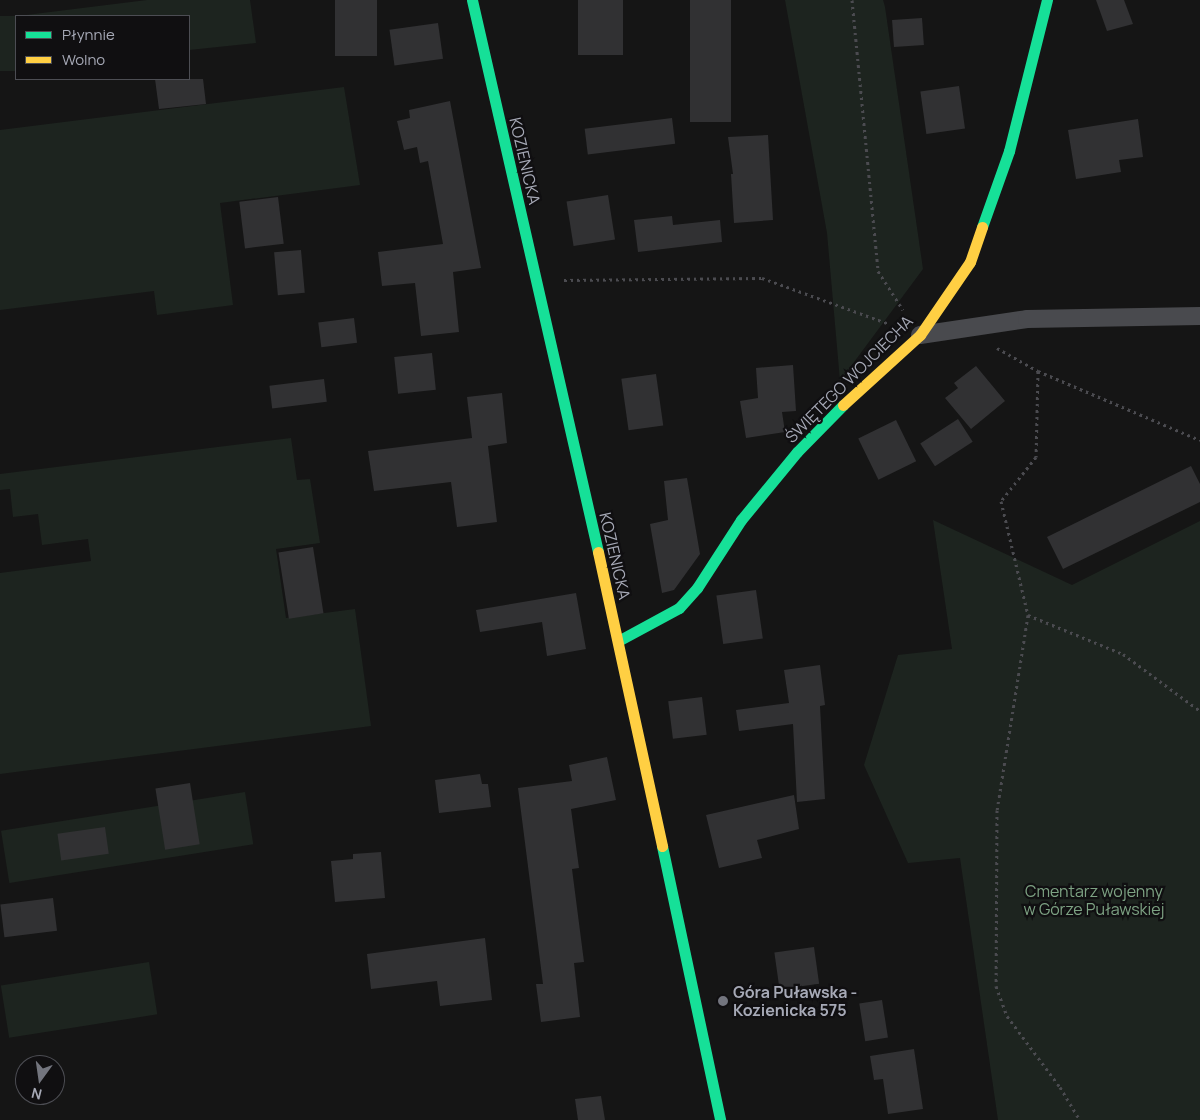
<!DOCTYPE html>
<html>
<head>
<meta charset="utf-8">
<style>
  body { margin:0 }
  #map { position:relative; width:1200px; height:1120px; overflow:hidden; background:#151515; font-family:Manrope,sans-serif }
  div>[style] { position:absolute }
  .green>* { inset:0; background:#1d241f; transform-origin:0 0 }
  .building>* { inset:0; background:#313133; transform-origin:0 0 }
  .path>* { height:3px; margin-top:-1.5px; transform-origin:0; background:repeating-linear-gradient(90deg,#4b4b50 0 2.5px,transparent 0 6.5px) }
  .lane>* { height:18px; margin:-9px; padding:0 9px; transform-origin:9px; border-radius:9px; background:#494a4e }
  .fast>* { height:11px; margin:-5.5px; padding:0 5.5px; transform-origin:5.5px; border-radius:5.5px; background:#16e098 }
  .slow>* { height:11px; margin:-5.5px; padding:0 5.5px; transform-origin:5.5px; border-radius:5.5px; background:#ffcf43 }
  .dots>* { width:14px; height:14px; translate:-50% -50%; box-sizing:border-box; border:2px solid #100f11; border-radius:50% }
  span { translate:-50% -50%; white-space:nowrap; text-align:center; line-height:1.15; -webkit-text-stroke:4.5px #100f11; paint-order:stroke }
  .street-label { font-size:16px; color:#a6a9b6 }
  .park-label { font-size:16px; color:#7da283 }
  .poi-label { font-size:16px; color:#a6a9b6; font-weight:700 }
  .left { translate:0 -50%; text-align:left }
  .legend { position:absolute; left:15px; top:15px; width:175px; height:65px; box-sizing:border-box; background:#100f11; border:1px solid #4c4d53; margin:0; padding:6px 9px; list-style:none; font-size:15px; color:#a6a9b6 }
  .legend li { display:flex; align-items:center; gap:10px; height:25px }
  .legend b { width:25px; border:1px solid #4c4d53 }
  .north { position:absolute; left:15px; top:1055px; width:50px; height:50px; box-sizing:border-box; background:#100f11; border:1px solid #4c4d53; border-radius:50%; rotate:194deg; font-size:14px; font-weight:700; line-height:20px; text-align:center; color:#a6a9b6 }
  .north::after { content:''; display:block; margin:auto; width:18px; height:22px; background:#73757e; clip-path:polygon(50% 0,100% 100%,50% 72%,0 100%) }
</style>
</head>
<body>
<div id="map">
  <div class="green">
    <i style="clip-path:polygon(147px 0,250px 0,256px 43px,189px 50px,189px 16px,18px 16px)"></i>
    <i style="clip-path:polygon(785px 0,883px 0,885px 7px,923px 269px,840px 381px,827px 233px)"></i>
    <i style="left:16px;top:16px;width:55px;height:16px;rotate:90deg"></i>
    <i style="clip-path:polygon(344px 87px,360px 185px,220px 203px,233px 305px,157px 315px,154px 291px,0 310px,0 130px)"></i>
    <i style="clip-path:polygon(291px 438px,297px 480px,310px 479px,320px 543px,276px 549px,286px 618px,355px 609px,371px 726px,0 774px,0 573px,91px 561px,88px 539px,42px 545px,38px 514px,13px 517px,10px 489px,0 490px,0 474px)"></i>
    <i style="clip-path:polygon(933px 520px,1072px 585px,1200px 521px,1200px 1120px,998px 1120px,960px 858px,908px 863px,864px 765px,898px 655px,952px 649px)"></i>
    <i style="left:245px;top:792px;width:53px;height:247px;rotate:81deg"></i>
    <i style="left:149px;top:962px;width:53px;height:150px;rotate:81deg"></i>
  </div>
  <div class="building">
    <i style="left:335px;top:0;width:42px;height:56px"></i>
    <i style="left:578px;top:0;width:45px;height:55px"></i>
    <i style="left:690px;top:0;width:41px;height:122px"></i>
    <i style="clip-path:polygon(1096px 0,1124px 0,1133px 24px,1107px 31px)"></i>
    <i style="left:922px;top:18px;width:27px;height:30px;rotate:86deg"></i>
    <i style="left:438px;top:23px;width:36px;height:49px;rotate:82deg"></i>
    <i style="clip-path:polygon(155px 79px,203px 79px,206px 104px,159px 109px)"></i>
    <i style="left:959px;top:86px;width:43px;height:39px;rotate:82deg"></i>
    <i style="clip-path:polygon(450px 101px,481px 268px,453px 272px,459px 332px,421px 336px,415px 283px,382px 286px,378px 252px,443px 244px,428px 161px,420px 163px,417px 147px,404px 150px,397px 121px,410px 118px,409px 110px)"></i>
    <i style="left:672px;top:118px;width:26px;height:88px;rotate:83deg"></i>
    <i style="clip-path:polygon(1138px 119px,1143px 157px,1119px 160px,1121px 172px,1076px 179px,1068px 130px)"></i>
    <i style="clip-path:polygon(768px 135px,773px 220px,734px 223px,731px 174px,733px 174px,728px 137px)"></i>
    <i style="left:608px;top:195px;width:45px;height:42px;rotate:81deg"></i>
    <i style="left:278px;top:197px;width:47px;height:39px;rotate:83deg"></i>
    <i style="clip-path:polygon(672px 216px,673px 225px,720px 220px,722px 242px,638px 252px,634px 220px)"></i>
    <i style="left:301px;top:250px;width:43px;height:27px;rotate:85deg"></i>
    <i style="left:354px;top:318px;width:25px;height:36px;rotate:83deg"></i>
    <i style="left:432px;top:353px;width:37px;height:38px;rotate:84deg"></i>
    <i style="clip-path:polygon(793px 365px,796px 411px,782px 412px,785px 432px,746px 438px,740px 401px,758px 398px,756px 368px)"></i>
    <i style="clip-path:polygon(976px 366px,1005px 401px,971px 429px,945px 398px,958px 388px,954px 383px)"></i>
    <i style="left:656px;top:374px;width:52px;height:35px;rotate:82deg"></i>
    <i style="left:324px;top:379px;width:23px;height:55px;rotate:83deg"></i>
    <i style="clip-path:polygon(502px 393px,507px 443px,488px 446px,497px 522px,457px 527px,451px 482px,374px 491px,368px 451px,472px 438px,467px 397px)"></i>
    <i style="left:958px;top:419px;width:27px;height:45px;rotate:57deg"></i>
    <i style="left:896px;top:420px;width:46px;height:42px;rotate:64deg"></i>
    <i style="clip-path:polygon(1191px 466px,1200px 484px,1200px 502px,1063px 569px,1047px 537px)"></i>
    <i style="clip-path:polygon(687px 478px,700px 554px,674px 590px,662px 593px,650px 524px,668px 520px,664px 481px)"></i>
    <i style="left:313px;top:547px;width:67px;height:35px;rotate:81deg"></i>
    <i style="left:756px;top:590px;width:49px;height:40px;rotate:82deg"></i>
    <i style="clip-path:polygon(576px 593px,586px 649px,547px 656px,542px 622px,480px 632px,476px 610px)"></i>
    <i style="clip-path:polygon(820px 665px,825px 705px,820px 706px,825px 799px,797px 802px,793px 724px,739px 731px,736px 710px,789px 703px,784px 670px)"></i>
    <i style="left:702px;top:697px;width:38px;height:34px;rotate:83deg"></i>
    <i style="clip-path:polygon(607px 757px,616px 800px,571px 809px,579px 868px,572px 869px,584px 962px,574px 963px,580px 1017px,541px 1022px,536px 984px,543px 984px,518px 788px,572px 781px,569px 765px)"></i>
    <i style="clip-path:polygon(480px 774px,482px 784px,488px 784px,491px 807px,439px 813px,435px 780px)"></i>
    <i style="left:190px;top:783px;width:62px;height:35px;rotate:81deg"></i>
    <i style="clip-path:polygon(794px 795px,799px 829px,757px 840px,762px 858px,719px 868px,706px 815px)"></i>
    <i style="left:105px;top:827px;width:27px;height:48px;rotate:82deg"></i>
    <i style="clip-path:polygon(381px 852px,385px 898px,335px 902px,331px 861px,353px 859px,353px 854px)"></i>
    <i style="left:53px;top:898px;width:33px;height:53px;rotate:83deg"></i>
    <i style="clip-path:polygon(485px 938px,492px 1000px,440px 1006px,437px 981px,371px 989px,367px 954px)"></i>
    <i style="left:814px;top:947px;width:37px;height:40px;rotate:82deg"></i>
    <i style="left:882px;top:1000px;width:38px;height:23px;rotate:81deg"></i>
    <i style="clip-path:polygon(914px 1049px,923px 1109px,888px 1114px,883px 1079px,874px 1080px,870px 1056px)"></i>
    <i style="clip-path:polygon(601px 1096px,605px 1120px,578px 1120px,575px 1099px)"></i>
  </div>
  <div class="path">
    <i style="left:852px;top:0;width:272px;rotate:84.5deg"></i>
    <i style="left:878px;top:271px;width:46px;rotate:57.3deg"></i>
    <i style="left:564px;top:280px;width:198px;rotate:-0.6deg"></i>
    <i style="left:762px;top:278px;width:136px;rotate:19.8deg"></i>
    <i style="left:997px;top:348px;width:47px;rotate:29.3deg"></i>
    <i style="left:1038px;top:371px;width:86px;rotate:91.3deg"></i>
    <i style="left:1036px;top:457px;width:56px;rotate:128.5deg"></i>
    <i style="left:1001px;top:501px;width:117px;rotate:76.7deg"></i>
    <i style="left:1028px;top:615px;width:197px;rotate:99deg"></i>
    <i style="left:997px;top:810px;width:176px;rotate:90.3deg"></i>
    <i style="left:996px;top:986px;width:32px;rotate:70deg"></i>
    <i style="left:1007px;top:1016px;width:89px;rotate:53.3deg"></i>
    <i style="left:1060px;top:1087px;width:39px;rotate:59deg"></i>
    <i style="left:1038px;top:371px;width:176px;rotate:23.1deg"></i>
    <i style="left:1028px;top:615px;width:103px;rotate:22.3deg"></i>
    <i style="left:1123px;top:654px;width:96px;rotate:36.5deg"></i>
  </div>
  <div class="lane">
    <i style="left:920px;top:335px;width:108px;rotate:-8.5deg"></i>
    <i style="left:1027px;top:319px;width:173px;rotate:-1deg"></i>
  </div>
  <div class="fast">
    <i style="left:472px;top:0;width:566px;rotate:77.14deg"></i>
    <i style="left:982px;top:227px;width:81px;rotate:-70.4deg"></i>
    <i style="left:1009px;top:151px;width:156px;rotate:-75.9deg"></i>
    <i style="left:618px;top:641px;width:69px;rotate:-28.4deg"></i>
    <i style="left:679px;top:608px;width:27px;rotate:-48deg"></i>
    <i style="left:697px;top:588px;width:81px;rotate:-57.1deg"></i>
    <i style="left:741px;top:520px;width:88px;rotate:-50.5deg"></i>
    <i style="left:797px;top:452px;width:66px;rotate:-45.6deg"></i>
    <i style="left:662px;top:846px;width:280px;rotate:78deg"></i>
  </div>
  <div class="slow">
    <i style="left:843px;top:405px;width:104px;rotate:-42.3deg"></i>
    <i style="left:920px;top:335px;width:88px;rotate:-55.6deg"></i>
    <i style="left:970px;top:262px;width:37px;rotate:-71deg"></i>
    <i style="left:598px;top:552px;width:301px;rotate:77.7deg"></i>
  </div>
  <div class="dots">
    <i style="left:723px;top:1001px;background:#73757e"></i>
  </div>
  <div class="street-label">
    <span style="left:525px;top:161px;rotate:77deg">KOZIENICKA</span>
    <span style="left:849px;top:379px;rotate:-45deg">ŚWIĘTEGO WOJCIECHA</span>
    <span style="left:615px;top:556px;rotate:77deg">KOZIENICKA</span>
  </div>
  <div class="park-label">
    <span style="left:1094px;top:900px">Cmentarz wojenny<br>w Górze Puławskiej</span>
  </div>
  <div class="poi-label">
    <span class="left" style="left:733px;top:1001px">Góra Puławska -<br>Kozienicka 575</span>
  </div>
  <ul class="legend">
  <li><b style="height:6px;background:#16e098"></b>Płynnie</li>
  <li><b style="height:6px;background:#ffcf43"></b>Wolno</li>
  </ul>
  <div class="north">N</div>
</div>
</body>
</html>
